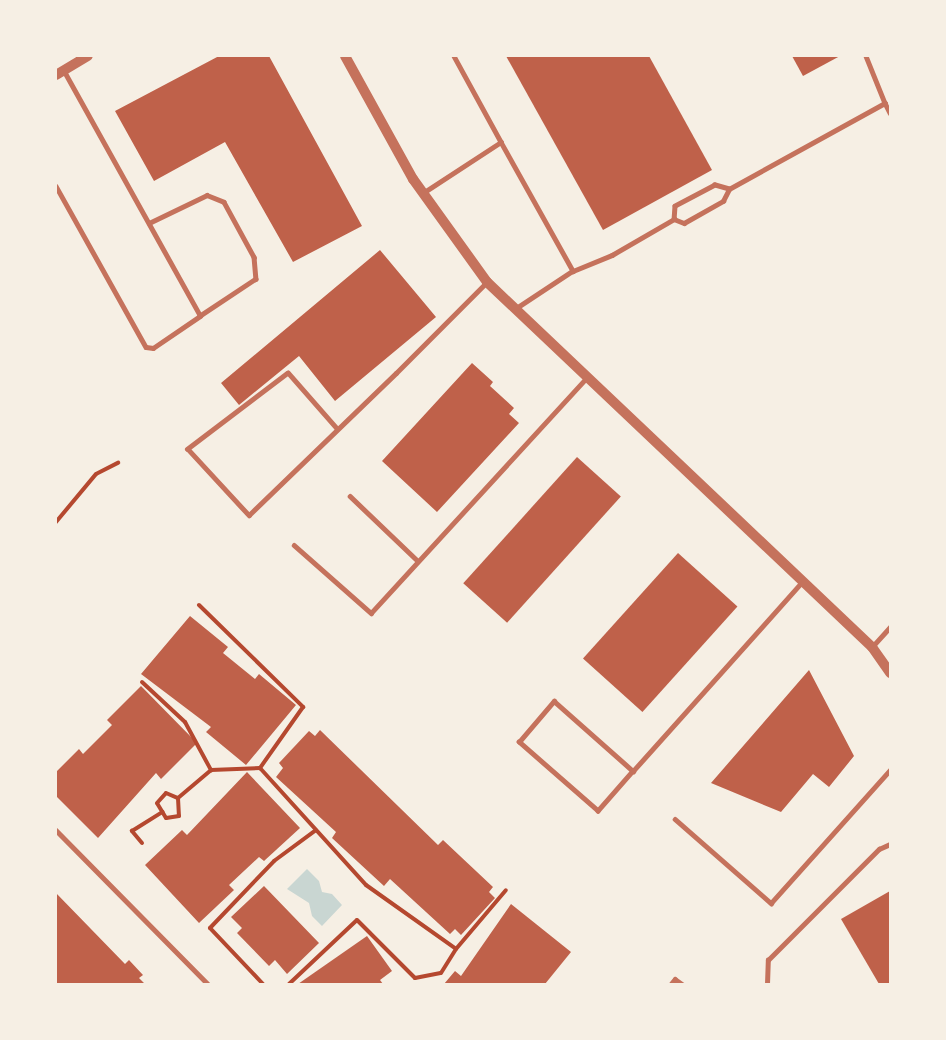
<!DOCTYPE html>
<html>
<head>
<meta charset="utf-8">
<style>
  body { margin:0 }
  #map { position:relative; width:946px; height:1040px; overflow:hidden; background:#f6efe4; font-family:Overpass,sans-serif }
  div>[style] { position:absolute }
  .water>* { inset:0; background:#c9d6d2 }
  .building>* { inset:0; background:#bf614a; transform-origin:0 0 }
  .path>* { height:4px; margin:-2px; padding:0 2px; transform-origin:2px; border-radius:2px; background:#b5482f }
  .service>* { height:4.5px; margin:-2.25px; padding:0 2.25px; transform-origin:2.25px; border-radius:2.25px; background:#c5725c }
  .tertiary>* { height:10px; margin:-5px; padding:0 5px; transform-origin:5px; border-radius:5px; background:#c5725c }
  span { translate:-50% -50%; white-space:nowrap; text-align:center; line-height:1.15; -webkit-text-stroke:6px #f6efe4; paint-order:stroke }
  .frame { position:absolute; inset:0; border:57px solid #f6efe4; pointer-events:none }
</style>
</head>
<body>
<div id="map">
  <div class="water">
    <i style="clip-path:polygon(307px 869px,319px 881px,322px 892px,332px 894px,342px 905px,322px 926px,312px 916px,309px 903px,287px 889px)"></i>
  </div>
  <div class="building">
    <i style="clip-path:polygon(219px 56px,269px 56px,362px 226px,293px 262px,225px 142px,154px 181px,115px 111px)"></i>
    <i style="clip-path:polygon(506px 56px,649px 56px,712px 170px,603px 230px)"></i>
    <i style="clip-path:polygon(792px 56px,840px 56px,803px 76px)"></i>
    <i style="clip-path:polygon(380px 250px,436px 317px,335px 401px,299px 356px,239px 405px,221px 383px)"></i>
    <i style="clip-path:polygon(472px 363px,493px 382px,490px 386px,514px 408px,509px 414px,519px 423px,437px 512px,382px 461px)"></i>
    <i style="left:577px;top:457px;width:59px;height:170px;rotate:42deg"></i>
    <i style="left:678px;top:553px;width:80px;height:142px;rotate:42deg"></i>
    <i style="clip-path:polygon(190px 616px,228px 647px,223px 653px,255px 679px,259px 674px,296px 705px,246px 765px,206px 732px,211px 727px,141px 674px)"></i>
    <i style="clip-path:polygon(809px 670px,854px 756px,829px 787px,813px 774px,781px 812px,711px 783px)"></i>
    <i style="clip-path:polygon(141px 686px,197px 743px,161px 779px,156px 773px,98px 838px,56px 796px,56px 772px,79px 749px,83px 754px,112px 725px,107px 720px)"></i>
    <i style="clip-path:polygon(320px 730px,438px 845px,443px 840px,493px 887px,489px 892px,495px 898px,461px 935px,455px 929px,450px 934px,390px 879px,384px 886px,332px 838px,336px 832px,276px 777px,283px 768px,279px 763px,309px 731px,315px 736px)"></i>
    <i style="clip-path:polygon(247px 772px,300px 828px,264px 861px,259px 857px,229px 885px,234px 890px,199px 923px,145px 865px,182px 830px,187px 835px)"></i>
    <i style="clip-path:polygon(264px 886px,319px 943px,287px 974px,275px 960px,269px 966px,237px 933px,242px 928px,231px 917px)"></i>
    <i style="clip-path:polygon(890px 891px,890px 984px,879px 984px,841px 919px)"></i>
    <i style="clip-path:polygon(56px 893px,125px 964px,129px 960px,143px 975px,139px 978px,145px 984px,56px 984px)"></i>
    <i style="clip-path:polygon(511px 904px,571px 952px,545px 984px,444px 984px,455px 971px,461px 976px)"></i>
    <i style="clip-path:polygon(367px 936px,392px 971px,380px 980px,383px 984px,298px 984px)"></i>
  </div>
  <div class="path">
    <i style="left:56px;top:522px;width:62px;rotate:-50.2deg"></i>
    <i style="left:96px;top:474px;width:25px;rotate:-27deg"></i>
    <i style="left:199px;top:605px;width:146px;rotate:44.4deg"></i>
    <i style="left:303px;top:707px;width:75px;rotate:125.2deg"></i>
    <i style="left:260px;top:768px;width:158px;rotate:47.8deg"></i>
    <i style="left:366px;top:885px;width:110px;rotate:35.4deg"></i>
    <i style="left:142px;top:682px;width:59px;rotate:42.9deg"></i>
    <i style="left:185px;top:722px;width:55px;rotate:61.6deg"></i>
    <i style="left:211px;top:770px;width:49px;rotate:-2.3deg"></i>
    <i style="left:178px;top:798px;width:18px;rotate:87deg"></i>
    <i style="left:179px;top:816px;width:13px;rotate:171deg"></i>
    <i style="left:166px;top:818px;width:17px;rotate:-121deg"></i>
    <i style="left:157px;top:803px;width:13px;rotate:-48deg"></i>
    <i style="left:166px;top:793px;width:13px;rotate:23deg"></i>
    <i style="left:178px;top:798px;width:43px;rotate:-40.3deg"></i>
    <i style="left:142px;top:843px;width:16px;rotate:-130deg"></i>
    <i style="left:132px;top:831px;width:36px;rotate:-32deg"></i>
    <i style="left:263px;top:984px;width:77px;rotate:-133.4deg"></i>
    <i style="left:210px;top:928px;width:93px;rotate:-46.3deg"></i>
    <i style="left:274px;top:861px;width:52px;rotate:-36.4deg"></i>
    <i style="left:289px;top:984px;width:93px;rotate:-43.3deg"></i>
    <i style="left:357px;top:920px;width:82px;rotate:45deg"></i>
    <i style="left:415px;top:978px;width:26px;rotate:-11deg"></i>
    <i style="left:441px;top:973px;width:28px;rotate:-58deg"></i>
    <i style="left:456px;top:949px;width:77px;rotate:-49.7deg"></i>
  </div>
  <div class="service">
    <i style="left:454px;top:56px;width:98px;rotate:61.3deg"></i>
    <i style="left:866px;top:56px;width:51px;rotate:68deg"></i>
    <i style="left:56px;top:186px;width:184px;rotate:60.8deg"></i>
    <i style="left:146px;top:347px;width:7px;rotate:8deg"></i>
    <i style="left:153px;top:348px;width:57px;rotate:-34.2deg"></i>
    <i style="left:200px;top:316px;width:282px;rotate:-119.1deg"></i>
    <i style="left:729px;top:189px;width:178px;rotate:-28.9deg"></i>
    <i style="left:885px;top:103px;width:11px;rotate:63deg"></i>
    <i style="left:423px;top:193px;width:93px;rotate:-33.2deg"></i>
    <i style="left:501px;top:142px;width:148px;rotate:60.8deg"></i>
    <i style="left:573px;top:271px;width:67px;rotate:146.5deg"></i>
    <i style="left:149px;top:223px;width:64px;rotate:-25.8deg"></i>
    <i style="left:207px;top:195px;width:18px;rotate:22deg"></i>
    <i style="left:224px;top:202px;width:63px;rotate:61.4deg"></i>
    <i style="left:254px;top:257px;width:22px;rotate:85deg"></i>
    <i style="left:256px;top:279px;width:67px;rotate:146.5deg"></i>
    <i style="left:573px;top:271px;width:42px;rotate:-22.3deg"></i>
    <i style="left:612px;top:255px;width:72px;rotate:-30.1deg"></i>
    <i style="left:674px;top:219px;width:11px;rotate:22deg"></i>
    <i style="left:684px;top:223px;width:45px;rotate:-29.4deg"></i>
    <i style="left:723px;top:201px;width:13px;rotate:-63deg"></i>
    <i style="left:729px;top:189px;width:15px;rotate:-164deg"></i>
    <i style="left:715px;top:185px;width:45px;rotate:152.3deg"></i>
    <i style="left:675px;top:206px;width:13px;rotate:94deg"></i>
    <i style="left:337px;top:429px;width:74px;rotate:-131.2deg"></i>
    <i style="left:288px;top:373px;width:126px;rotate:142.8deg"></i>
    <i style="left:188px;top:449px;width:90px;rotate:47.3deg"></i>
    <i style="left:249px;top:515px;width:204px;rotate:-44deg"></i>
    <i style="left:396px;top:373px;width:129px;rotate:-45deg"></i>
    <i style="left:350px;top:496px;width:94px;rotate:43.7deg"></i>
    <i style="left:294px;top:545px;width:103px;rotate:41.4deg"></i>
    <i style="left:371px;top:613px;width:319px;rotate:-47.5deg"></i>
    <i style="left:872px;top:647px;width:27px;rotate:-48deg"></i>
    <i style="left:554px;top:701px;width:106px;rotate:41.5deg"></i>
    <i style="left:633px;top:771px;width:53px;rotate:131.2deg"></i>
    <i style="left:598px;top:811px;width:105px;rotate:-138.9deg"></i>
    <i style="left:519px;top:742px;width:54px;rotate:-49.5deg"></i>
    <i style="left:633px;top:771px;width:255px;rotate:-48.2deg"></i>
    <i style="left:675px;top:819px;width:128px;rotate:41.2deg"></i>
    <i style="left:771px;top:903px;width:178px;rotate:-48.2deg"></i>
    <i style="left:56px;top:830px;width:216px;rotate:45.4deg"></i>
    <i style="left:671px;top:984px;width:6px;rotate:-51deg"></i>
    <i style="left:675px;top:979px;width:9px;rotate:36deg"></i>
    <i style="left:767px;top:984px;width:24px;rotate:-88deg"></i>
    <i style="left:768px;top:960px;width:157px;rotate:-45deg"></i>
    <i style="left:879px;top:849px;width:12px;rotate:-24deg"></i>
  </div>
  <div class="tertiary">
    <i style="left:345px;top:56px;width:141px;rotate:61.1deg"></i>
    <i style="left:413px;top:179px;width:127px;rotate:54.3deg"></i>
    <i style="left:487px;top:282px;width:531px;rotate:43.47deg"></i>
    <i style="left:872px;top:647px;width:32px;rotate:55deg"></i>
    <i style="left:56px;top:75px;width:37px;rotate:-31deg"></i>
  </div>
  <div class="frame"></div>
</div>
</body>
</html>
